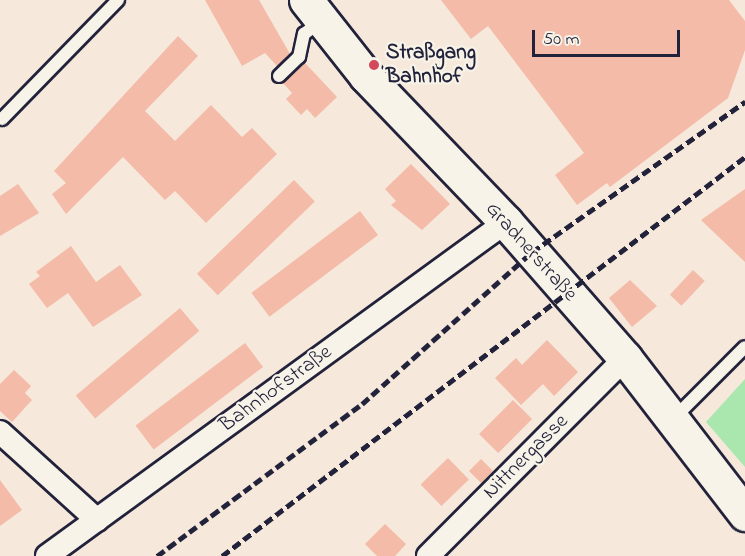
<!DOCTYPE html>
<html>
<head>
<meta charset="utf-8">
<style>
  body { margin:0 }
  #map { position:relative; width:745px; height:556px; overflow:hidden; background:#f6e8db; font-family:"Indie Flower",sans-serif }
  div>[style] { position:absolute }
  .green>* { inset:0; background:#aae7ae }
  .building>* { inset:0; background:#f3bba8; transform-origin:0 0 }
  .roads { filter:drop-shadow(2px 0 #22223b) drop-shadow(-2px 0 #22223b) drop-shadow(0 2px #22223b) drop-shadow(0 -2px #22223b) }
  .service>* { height:12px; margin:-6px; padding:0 6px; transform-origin:6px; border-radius:6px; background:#f7f3e8 }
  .minor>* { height:22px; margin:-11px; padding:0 11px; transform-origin:11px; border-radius:11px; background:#f7f3e8 }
  .secondary>* { height:33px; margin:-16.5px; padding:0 16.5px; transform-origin:16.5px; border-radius:16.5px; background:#f7f3e8 }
  .rail>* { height:4.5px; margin-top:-2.25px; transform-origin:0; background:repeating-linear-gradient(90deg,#22223b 0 9px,transparent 0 13.5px) }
  .dots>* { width:16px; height:16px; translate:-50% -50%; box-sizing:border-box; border:3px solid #f7f3e8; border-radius:50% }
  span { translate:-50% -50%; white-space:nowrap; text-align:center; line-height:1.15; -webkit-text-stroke:4.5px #f7f3e8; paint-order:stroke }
  .poi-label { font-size:21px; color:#22223b; font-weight:700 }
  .left { translate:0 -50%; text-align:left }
  .street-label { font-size:21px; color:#22223b }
  .scale { position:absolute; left:532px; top:30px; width:148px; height:27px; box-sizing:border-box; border:3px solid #22223b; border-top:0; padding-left:8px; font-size:18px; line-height:21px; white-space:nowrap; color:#22223b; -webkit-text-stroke:4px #f7f3e8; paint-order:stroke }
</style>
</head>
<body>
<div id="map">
  <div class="green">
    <i style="clip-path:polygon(745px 379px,745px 467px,706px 422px)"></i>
  </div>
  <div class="building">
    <i style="clip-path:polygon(205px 0,259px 0,290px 54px,277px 66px,265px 53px,242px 66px)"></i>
    <i style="clip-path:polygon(441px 0,729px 0,745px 21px,745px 50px,728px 98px,610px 187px,607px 183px,577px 205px,555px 175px,584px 153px,488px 26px,471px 39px)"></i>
    <i style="clip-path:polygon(178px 36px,198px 56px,145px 111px,175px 141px,211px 105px,242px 137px,252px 128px,277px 154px,206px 223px,175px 191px,165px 200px,123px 157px,66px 214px,52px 194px,66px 183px,54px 171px)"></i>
    <i style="clip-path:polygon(305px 63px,337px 97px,315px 118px,307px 109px,301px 115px,286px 99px,292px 93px,283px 83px)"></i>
    <i style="clip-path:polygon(411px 164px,450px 204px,422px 230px,391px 205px,396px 201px,385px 189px)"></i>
    <i style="left:294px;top:180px;width:30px;height:135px;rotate:46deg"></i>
    <i style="clip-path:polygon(18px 184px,39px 213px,0 236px,0 196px)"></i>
    <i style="clip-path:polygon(745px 189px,745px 262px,701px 220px)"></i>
    <i style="left:360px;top:211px;width:30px;height:136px;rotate:53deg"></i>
    <i style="clip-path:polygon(71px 246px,96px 282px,120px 265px,142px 295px,93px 327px,68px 293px,47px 308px,29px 284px,40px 276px,36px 272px)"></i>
    <i style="left:693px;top:270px;width:16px;height:34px;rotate:43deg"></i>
    <i style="clip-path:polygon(630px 280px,657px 306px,632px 327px,609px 298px)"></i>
    <i style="left:180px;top:308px;width:30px;height:136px;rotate:50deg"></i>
    <i style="clip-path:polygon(547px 340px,578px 372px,554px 396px,543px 384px,521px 405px,495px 378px,516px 358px,522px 365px)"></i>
    <i style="left:245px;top:343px;width:30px;height:137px;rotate:53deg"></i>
    <i style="clip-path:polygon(14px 370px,31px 386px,25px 393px,32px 400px,12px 422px,0 411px,0 384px)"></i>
    <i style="left:513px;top:400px;width:27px;height:48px;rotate:45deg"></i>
    <i style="left:448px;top:458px;width:30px;height:38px;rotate:46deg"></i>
    <i style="left:481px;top:459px;width:17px;height:17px;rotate:45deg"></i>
    <i style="clip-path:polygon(0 480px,22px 510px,0 526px)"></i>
    <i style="clip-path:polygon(385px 524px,406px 544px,395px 556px,377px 556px,365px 544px)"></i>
  </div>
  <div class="roads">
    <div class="service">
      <i style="left:279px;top:76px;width:28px;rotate:-44deg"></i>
      <i style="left:299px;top:57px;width:24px;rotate:-78deg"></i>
      <i style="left:304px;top:34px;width:21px;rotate:-37deg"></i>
      <i style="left:2px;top:119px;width:166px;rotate:-45.7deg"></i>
      <i style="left:674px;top:418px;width:100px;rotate:-45deg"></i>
    </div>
    <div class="minor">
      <i style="left:0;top:432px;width:131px;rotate:42.2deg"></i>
      <i style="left:47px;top:556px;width:568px;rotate:-36.04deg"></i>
      <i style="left:428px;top:556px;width:279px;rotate:-45.1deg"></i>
    </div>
    <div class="secondary">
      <i style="left:306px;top:0;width:97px;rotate:51.7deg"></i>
      <i style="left:366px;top:76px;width:202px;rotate:46.2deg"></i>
      <i style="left:506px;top:222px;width:181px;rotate:48.8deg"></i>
      <i style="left:625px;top:358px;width:197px;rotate:52.4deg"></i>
    </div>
  </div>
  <div class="rail">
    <i style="left:157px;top:556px;width:255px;rotate:-36.6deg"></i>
    <i style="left:362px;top:404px;width:228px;rotate:-41.8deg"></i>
    <i style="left:532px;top:252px;width:261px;rotate:-35.2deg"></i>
    <i style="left:222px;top:556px;width:658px;rotate:-37.34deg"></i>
  </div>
  <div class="dots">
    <i style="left:374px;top:65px;background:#d1495b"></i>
  </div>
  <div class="poi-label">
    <span class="left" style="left:386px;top:65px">Straßgang<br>Bahnhof</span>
  </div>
  <div class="street-label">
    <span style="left:531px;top:252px;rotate:48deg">Gradnerstraße</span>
    <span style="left:276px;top:389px;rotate:-36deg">Bahnhofstraße</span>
    <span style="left:526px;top:457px;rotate:-45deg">Nittnergasse</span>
  </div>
  <div class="scale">50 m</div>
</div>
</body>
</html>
